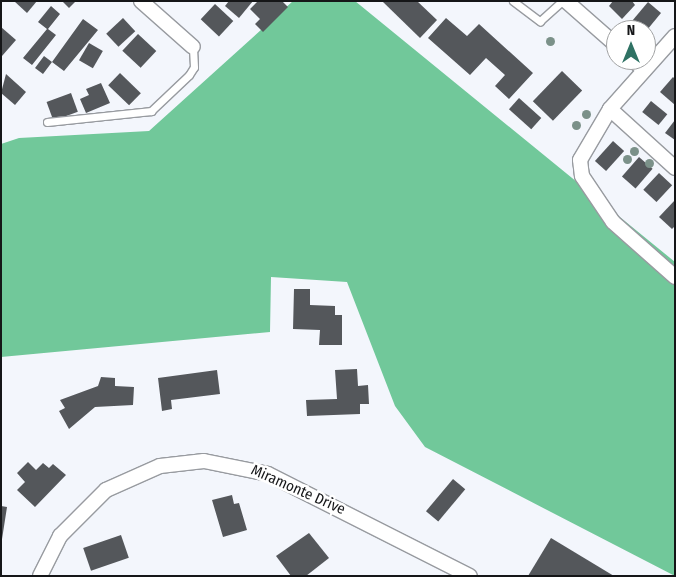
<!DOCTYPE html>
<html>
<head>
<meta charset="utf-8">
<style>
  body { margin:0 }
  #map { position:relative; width:676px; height:577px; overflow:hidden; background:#f3f6fc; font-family:"Fira Sans Condensed",sans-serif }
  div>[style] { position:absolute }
  .forest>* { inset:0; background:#71c89a }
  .building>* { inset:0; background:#54575b; transform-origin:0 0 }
  .roads { filter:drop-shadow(1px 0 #989ba0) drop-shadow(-1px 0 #989ba0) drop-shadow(0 1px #989ba0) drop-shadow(0 -1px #989ba0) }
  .lane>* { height:7px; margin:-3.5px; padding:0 3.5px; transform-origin:3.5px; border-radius:3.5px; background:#fff }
  .street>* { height:14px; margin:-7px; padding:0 7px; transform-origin:7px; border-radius:7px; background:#fff }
  .trees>* { width:9px; height:9px; margin:-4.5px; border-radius:50%; background:#7b9189 }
  span { translate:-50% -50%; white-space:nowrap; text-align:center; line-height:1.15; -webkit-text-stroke:5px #fff; paint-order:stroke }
  .street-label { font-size:15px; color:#151618 }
  .frame { position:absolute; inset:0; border:2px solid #151618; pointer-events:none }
  .north { position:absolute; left:606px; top:20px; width:50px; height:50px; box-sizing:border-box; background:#fff; border:1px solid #a1a2a3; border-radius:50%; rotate:0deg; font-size:14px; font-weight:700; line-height:20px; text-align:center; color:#151618 }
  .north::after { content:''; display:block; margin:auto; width:18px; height:22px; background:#2f7264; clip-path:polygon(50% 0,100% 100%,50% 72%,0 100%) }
</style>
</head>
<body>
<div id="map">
  <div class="forest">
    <i style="clip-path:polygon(293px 1px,355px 1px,675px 262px,675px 576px,425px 447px,395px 406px,347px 282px,271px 277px,270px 332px,1px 357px,1px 144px,19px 138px,149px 131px)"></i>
  </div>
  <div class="building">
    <i style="clip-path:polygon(14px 1px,37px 1px,27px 13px)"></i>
    <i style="clip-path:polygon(62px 1px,76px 1px,69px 8px)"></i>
    <i style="clip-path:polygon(229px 1px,253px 1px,239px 18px,225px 6px)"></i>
    <i style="clip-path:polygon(258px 1px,282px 1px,288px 7px,263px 32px,255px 24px,260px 19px,250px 9px)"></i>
    <i style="clip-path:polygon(382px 1px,417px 1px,437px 20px,420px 38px)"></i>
    <i style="clip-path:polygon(613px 1px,632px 1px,635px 5px,622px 19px,609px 6px)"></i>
    <i style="clip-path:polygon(648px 2px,661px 13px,647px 30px,630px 30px,627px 27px)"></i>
    <i style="left:215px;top:4px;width:25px;height:21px;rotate:43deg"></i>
    <i style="clip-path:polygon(51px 6px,60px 14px,48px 29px,56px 35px,32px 65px,23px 58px,47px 29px,38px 22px)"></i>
    <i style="left:123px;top:18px;width:18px;height:23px;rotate:47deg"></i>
    <i style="clip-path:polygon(446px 18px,467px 36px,479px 24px,533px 73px,509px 99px,495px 86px,505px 75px,486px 58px,470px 75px,428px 38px)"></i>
    <i style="clip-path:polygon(83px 19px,98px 30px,64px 71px,52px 62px,43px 74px,35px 68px,44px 56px,52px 62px)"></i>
    <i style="clip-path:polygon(1px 27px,16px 40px,2px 56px,1px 55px)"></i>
    <i style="left:138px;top:34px;width:25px;height:23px;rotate:43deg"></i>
    <i style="left:89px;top:43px;width:16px;height:20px;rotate:30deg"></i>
    <i style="left:562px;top:71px;width:28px;height:42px;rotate:44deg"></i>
    <i style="left:120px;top:73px;width:29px;height:17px;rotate:44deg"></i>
    <i style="clip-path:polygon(6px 74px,26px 92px,15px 105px,1px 93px)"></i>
    <i style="clip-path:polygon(673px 77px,675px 79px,675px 105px,660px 92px)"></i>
    <i style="clip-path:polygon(101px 83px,110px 103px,86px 113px,80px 99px,89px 95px,86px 89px)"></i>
    <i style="left:71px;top:93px;width:20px;height:26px;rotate:70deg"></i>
    <i style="left:519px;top:98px;width:30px;height:15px;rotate:42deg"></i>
    <i style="left:651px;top:101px;width:21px;height:14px;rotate:39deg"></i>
    <i style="clip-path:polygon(675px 120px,675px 140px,665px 133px)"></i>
    <i style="left:613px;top:141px;width:15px;height:27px;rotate:42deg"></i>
    <i style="left:639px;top:157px;width:18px;height:26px;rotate:41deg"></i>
    <i style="left:659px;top:173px;width:18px;height:23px;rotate:43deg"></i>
    <i style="clip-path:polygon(675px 200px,675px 226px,672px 229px,659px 217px)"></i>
    <i style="clip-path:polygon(294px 289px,310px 289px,310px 305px,335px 306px,335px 315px,342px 315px,342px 345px,319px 345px,320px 330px,293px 329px)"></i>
    <i style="clip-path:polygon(357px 369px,358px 386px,368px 385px,369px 404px,360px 404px,360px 414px,307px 416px,306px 400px,337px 399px,335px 370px)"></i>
    <i style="clip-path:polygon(217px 370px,220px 394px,171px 400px,172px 409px,162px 411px,158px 378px)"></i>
    <i style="clip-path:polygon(101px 377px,115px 378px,115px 386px,134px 387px,133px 405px,95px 407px,69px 429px,59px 411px,65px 408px,60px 400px,98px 386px)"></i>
    <i style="clip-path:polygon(28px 462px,36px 470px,43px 463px,49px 468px,53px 464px,66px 475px,35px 507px,17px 490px,25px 482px,17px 473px)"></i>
    <i style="left:453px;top:479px;width:16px;height:42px;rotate:40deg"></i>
    <i style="clip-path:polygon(232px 495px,234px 504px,239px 503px,247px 530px,223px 537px,212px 500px)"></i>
    <i style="clip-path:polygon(1px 506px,7px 507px,2px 539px,1px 539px)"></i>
    <i style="clip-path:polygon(309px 533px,329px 558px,306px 576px,291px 576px,276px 556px)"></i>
    <i style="left:121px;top:535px;width:24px;height:40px;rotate:71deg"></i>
    <i style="clip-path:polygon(551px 538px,614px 576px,528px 576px)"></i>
  </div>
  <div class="roads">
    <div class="lane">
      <i style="left:513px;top:1px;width:34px;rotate:37deg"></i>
      <i style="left:540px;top:21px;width:30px;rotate:-42deg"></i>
      <i style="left:47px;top:122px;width:105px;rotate:-6deg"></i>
      <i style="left:151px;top:111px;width:52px;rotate:-43.5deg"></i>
      <i style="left:189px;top:75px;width:9px;rotate:-58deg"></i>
      <i style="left:194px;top:67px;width:20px;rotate:-93deg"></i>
    </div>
    <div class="street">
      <i style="left:141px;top:1px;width:69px;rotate:41.5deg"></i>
      <i style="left:566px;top:1px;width:67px;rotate:41.3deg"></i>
      <i style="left:675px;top:36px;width:98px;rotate:131.7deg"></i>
      <i style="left:610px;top:109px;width:59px;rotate:120.5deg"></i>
      <i style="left:580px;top:160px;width:16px;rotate:83deg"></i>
      <i style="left:582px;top:176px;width:55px;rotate:56deg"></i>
      <i style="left:613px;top:222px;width:83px;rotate:41.6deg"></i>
      <i style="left:633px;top:60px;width:15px;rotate:42deg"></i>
      <i style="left:610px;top:109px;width:88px;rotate:42.2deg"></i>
      <i style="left:40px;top:576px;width:45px;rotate:-63.4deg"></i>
      <i style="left:60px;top:536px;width:65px;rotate:-45deg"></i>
      <i style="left:106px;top:490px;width:59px;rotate:-24deg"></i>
      <i style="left:160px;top:466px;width:44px;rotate:-6.5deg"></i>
      <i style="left:204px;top:461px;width:65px;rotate:11.5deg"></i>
      <i style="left:268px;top:474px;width:226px;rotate:26.8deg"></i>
    </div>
  </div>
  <div class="trees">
    <i style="left:550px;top:41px"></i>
    <i style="left:586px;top:114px"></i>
    <i style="left:576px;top:125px"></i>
    <i style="left:634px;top:151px"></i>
    <i style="left:627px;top:159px"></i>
    <i style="left:649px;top:163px"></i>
  </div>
  <div class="street-label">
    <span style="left:298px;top:490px;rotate:24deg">Miramonte Drive</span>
  </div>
  <div class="frame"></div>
  <div class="north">N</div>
</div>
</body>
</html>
